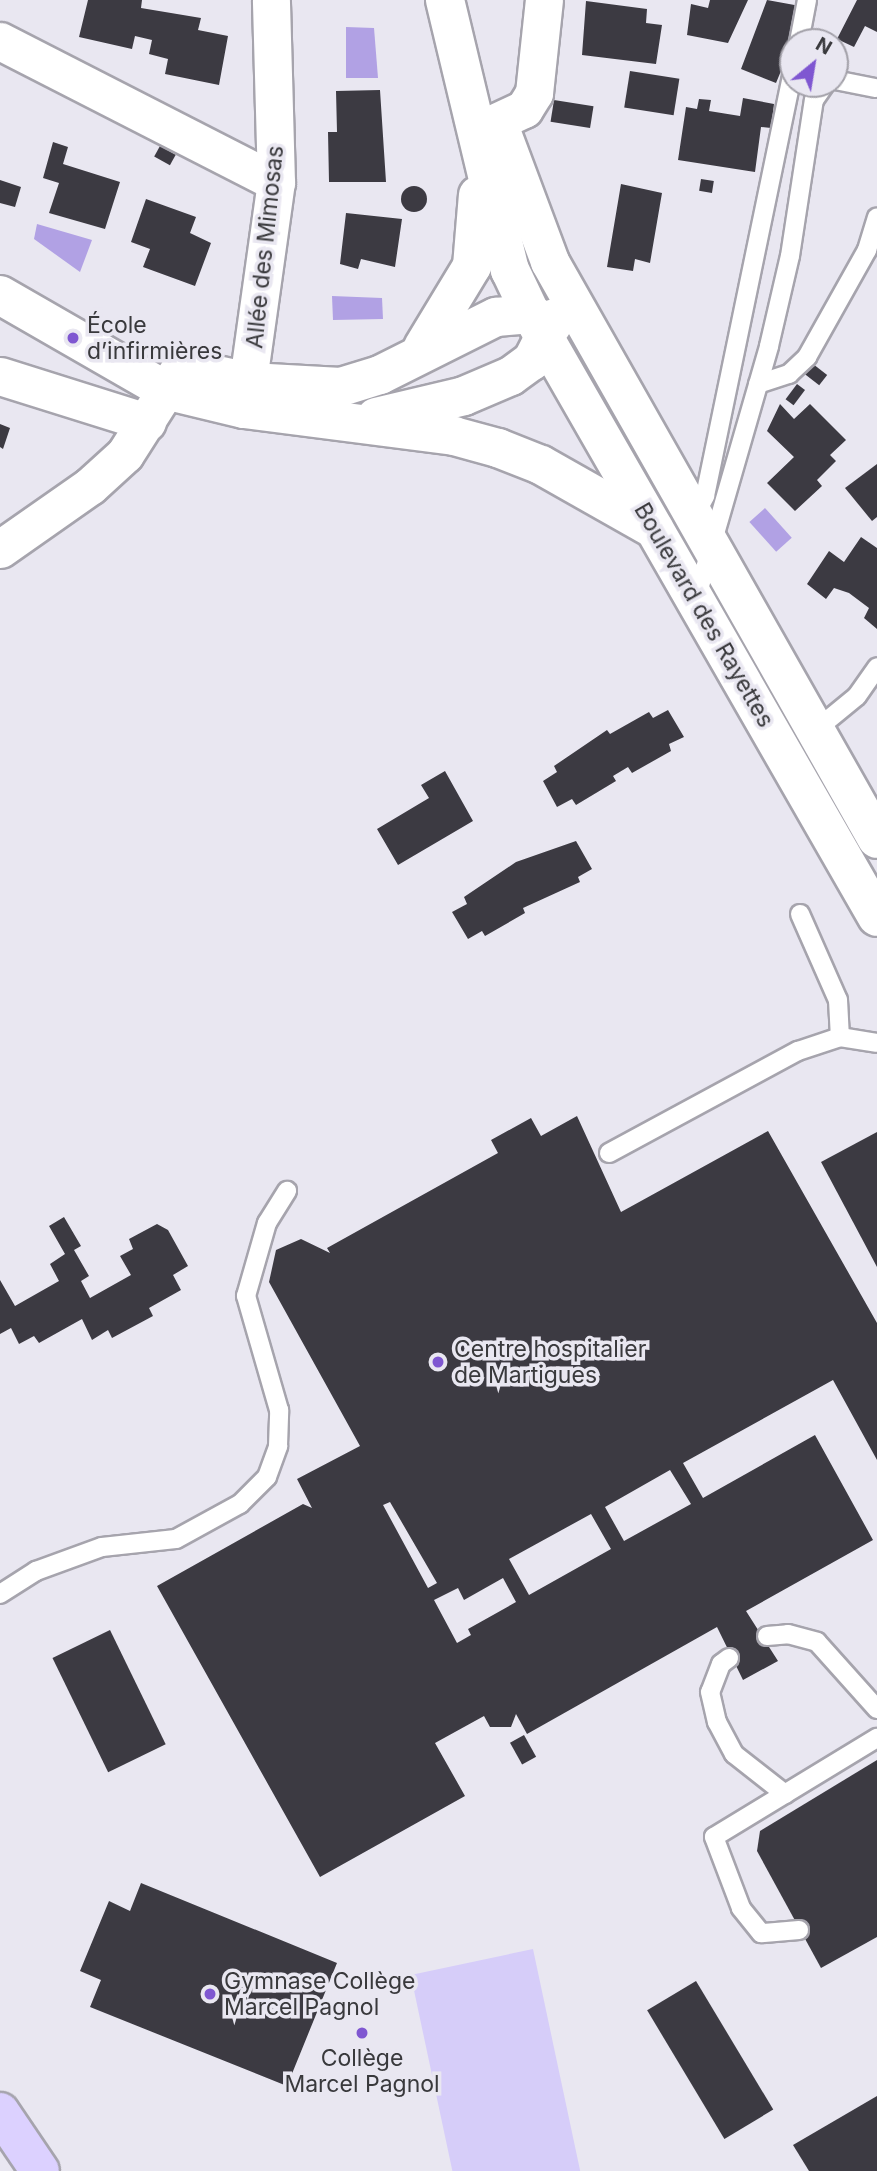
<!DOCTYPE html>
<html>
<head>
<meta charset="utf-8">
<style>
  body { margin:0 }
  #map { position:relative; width:877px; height:2171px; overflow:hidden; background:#e9e7f1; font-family:Inter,sans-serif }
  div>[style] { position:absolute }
  .green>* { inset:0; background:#d6cdf9; transform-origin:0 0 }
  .water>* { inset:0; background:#b1a1e4; transform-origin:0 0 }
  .building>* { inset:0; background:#3c3a42; transform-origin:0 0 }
  .round { border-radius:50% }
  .roads { filter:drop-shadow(2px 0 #a6a4ad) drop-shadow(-2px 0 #a6a4ad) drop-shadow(0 2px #a6a4ad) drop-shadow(0 -2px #a6a4ad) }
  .lane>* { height:18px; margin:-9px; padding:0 9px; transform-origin:9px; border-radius:9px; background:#fff }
  .street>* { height:37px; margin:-18.5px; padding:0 18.5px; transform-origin:18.5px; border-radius:18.5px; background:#fff }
  .secondary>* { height:38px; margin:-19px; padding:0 19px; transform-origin:19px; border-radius:19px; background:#fff }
  .primary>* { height:38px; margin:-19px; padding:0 19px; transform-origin:19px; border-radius:19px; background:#dcd1ff }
  .dots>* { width:19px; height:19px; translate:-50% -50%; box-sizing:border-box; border:4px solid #e9e7f1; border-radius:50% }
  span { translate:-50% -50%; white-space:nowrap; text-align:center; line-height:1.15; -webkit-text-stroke:7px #e9e7f1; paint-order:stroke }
  .street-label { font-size:23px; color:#39393c }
  .poi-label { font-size:23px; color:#39393c }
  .left { translate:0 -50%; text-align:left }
  .north { position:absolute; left:779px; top:28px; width:70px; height:70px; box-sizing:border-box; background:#e9e7f1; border:2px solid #a3a1a9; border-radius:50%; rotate:30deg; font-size:19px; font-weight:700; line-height:28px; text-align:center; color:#39393c }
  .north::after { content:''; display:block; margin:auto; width:24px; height:32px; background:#7f57d1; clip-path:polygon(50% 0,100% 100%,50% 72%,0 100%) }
</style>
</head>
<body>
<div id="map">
  <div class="green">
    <i style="left:533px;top:1949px;width:227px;height:125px;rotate:78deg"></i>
  </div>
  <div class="water">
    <i style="clip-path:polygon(346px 27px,374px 28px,378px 78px,346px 78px)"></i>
    <i style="clip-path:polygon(37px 224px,92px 240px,80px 272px,34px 239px)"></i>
    <i style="clip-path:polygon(332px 296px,382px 298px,383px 319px,333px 320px)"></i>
    <i style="left:765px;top:508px;width:40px;height:21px;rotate:48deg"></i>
  </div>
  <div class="building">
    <i style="clip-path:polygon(88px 0,142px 0,141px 8px,201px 18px,198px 30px,228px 36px,219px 85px,165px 74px,168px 59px,149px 54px,152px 40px,135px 36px,132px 49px,79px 37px)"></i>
    <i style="clip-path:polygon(710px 0,748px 0,728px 43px,687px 35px,691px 4px,708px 8px)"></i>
    <i style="clip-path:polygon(767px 0,800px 6px,792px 26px,798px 30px,776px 83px,741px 69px)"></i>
    <i style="clip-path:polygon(857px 0,877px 0,877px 32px,865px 26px,854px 47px,837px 39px)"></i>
    <i style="clip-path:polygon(586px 1px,647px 9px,646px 23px,662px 25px,656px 64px,582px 55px)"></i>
    <i style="left:630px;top:71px;width:50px;height:37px;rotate:9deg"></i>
    <i style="clip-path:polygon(380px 90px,386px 182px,329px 182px,328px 132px,337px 132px,336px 91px)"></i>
    <i style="clip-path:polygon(743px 98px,774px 104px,771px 128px,761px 127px,755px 172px,678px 160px,686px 107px,697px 109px,699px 99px,711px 100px,709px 111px,740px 116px)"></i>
    <i style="left:554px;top:100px;width:40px;height:22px;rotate:9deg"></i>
    <i style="clip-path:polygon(53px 142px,68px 147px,63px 164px,120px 182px,105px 229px,49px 213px,59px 183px,43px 178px)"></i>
    <i style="left:160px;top:146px;width:18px;height:12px;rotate:29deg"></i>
    <i style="left:701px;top:179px;width:13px;height:12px;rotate:9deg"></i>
    <i style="clip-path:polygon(0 180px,21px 187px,15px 207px,0 203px)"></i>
    <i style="clip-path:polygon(621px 184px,662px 193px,650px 263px,635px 259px,633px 271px,607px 267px)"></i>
    <i class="round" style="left:401px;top:186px;width:26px;height:26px"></i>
    <i style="clip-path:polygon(146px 199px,196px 217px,190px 233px,211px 243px,195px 286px,143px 267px,150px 249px,131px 242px)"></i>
    <i style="clip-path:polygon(346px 213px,402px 219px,395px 267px,361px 259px,358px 269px,340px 264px)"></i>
    <i style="left:813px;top:364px;width:18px;height:13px;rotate:38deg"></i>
    <i style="left:797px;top:384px;width:10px;height:19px;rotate:37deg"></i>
    <i style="clip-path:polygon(780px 404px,794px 419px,810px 404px,846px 440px,830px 455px,836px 461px,817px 480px,822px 486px,795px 511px,767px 483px,794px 457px,767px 431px)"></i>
    <i style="clip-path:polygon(0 424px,10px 428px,3px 449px,0 447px)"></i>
    <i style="clip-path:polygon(877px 464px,877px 517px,872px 521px,845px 488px)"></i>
    <i style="clip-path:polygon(861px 537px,877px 548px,877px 629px,864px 618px,869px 608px,849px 593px,834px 588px,826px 599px,807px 584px,829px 551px,844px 562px)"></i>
    <i style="clip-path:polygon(668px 710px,684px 737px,669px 744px,671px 751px,632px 773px,628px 767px,613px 776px,616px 781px,576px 805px,572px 799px,557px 807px,543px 781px,557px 772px,554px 766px,607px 730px,610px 734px,649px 712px,653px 718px)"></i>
    <i style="clip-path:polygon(445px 771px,473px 821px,398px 865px,377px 829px,429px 798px,421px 785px)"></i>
    <i style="clip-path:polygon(576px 841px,592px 869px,578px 877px,580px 882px,523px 908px,525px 913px,485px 936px,482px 931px,468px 939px,452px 912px,467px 904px,464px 897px,516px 862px)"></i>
    <i style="clip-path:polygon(evenodd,577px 1116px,621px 1212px,768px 1131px,877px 1323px,877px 1460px,833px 1380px,683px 1463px,703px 1498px,815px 1435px,873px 1540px,746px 1611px,778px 1661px,743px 1680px,717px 1627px,527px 1734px,516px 1714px,511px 1727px,490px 1727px,484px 1716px,435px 1743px,465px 1796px,320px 1877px,157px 1586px,303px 1504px,312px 1508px,297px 1479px,360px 1446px,269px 1282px,276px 1250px,301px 1239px,330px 1253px,327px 1248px,498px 1153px,491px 1140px,531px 1118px,541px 1136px,577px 1116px,670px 1470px,691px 1504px,624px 1541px,605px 1507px,670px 1470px,577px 1116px,390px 1502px,437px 1583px,428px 1588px,383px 1505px,390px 1502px,577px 1116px,591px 1514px,611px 1549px,529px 1595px,509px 1559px,591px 1514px,577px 1116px,503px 1578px,516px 1602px,468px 1629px,471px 1635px,457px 1643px,434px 1600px,458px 1588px,464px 1600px,503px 1578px)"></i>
    <i style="clip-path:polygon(877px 1132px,877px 1267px,821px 1162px)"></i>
    <i style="clip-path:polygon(64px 1217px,81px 1246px,74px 1250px,89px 1276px,81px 1281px,90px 1298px,131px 1275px,120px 1256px,133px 1249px,129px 1239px,157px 1224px,168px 1230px,188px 1266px,173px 1275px,181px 1290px,149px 1308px,153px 1316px,112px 1338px,108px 1330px,92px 1340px,82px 1319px,39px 1343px,34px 1336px,19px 1344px,11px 1328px,0 1334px,0 1280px,15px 1306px,59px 1281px,50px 1264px,65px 1254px,49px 1226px)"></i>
    <i style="left:110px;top:1630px;width:127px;height:64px;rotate:64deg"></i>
    <i style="left:524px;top:1735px;width:25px;height:16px;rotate:61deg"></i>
    <i style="clip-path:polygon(877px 1760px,877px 1937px,821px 1968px,757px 1851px,760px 1831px)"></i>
    <i style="clip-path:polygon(141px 1883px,337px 1963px,287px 2086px,90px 2007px,101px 1980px,80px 1971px,109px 1901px,130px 1911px)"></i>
    <i style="left:696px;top:1981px;width:150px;height:57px;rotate:59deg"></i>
    <i style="clip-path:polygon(877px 2096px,877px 2171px,809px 2171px,793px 2145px)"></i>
  </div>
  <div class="roads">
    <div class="lane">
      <i style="left:799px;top:42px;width:43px;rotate:-79.2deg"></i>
      <i style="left:835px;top:80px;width:41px;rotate:11.3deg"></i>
      <i style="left:758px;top:384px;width:33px;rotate:-18deg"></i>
      <i style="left:789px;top:374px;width:25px;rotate:-43deg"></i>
      <i style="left:807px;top:357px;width:123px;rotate:-60.7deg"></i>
      <i style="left:867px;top:250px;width:34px;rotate:-73deg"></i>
      <i style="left:694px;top:517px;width:24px;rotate:-62deg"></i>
      <i style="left:705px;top:496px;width:435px;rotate:-78.3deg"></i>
      <i style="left:697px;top:596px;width:260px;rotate:-73.9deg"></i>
      <i style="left:769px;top:346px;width:92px;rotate:-76.9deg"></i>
      <i style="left:790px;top:256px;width:158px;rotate:-81.3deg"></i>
      <i style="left:814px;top:100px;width:19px;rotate:-55deg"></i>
      <i style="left:812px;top:733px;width:58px;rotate:-39.4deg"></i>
      <i style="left:857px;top:696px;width:35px;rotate:-55deg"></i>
      <i style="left:800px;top:914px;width:94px;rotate:66.2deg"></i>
      <i style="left:838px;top:1000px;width:37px;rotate:87deg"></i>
      <i style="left:609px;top:1153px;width:215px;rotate:-28.4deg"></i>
      <i style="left:798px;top:1051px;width:44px;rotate:-18.4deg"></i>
      <i style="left:840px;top:1037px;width:37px;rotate:9deg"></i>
      <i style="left:0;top:1594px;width:43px;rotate:-32.6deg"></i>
      <i style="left:36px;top:1571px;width:70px;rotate:-20deg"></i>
      <i style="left:102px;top:1547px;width:74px;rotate:-6.2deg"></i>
      <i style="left:176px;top:1539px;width:73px;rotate:-28.7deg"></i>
      <i style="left:240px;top:1504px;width:38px;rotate:-45deg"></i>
      <i style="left:267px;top:1477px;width:33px;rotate:-70deg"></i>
      <i style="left:278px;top:1446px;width:36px;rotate:-88deg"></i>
      <i style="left:279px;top:1410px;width:119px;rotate:-106.1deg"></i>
      <i style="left:246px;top:1296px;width:76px;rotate:-74deg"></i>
      <i style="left:267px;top:1223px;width:38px;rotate:-58deg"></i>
      <i style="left:767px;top:1636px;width:21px;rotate:-5deg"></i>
      <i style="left:788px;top:1634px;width:30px;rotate:15deg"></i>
      <i style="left:817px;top:1642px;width:90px;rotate:48.2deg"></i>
      <i style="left:729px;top:1658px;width:10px;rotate:143deg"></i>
      <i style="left:721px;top:1664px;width:30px;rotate:111deg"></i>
      <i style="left:710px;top:1692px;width:31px;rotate:77deg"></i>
      <i style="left:717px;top:1722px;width:36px;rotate:62deg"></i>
      <i style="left:734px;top:1754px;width:65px;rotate:38.1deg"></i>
      <i style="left:799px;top:1930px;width:38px;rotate:175deg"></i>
      <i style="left:761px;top:1933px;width:32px;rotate:-129deg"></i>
      <i style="left:741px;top:1908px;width:76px;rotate:-110.8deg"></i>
      <i style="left:714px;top:1837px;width:191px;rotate:-31.3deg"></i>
    </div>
    <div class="street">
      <i style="left:0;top:41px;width:310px;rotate:27.1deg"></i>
      <i style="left:498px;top:121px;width:29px;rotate:-25deg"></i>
      <i style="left:524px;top:109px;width:19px;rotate:-58deg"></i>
      <i style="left:534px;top:93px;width:94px;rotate:-83.9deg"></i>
      <i style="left:0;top:376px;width:154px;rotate:17.4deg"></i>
      <i style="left:244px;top:409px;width:229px;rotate:-82deg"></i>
      <i style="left:276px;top:182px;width:182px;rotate:-91.6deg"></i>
      <i style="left:0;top:549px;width:110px;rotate:-35deg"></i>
      <i style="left:90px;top:486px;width:47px;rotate:-42.4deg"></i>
      <i style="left:125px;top:454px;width:104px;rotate:-57.5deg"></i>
    </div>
    <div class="secondary">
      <i style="left:445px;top:0;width:278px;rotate:76.5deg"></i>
      <i style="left:510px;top:270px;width:49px;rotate:64.5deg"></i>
      <i style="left:531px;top:314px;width:695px;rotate:60.15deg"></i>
      <i style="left:500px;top:128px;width:143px;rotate:69.5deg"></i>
      <i style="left:550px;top:262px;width:663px;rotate:60.46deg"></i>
      <i style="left:0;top:295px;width:190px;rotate:29.9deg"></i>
      <i style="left:165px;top:390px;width:81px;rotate:13.5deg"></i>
      <i style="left:244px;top:409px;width:212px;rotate:7.3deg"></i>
      <i style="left:454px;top:436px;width:46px;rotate:15.3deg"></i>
      <i style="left:498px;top:448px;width:46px;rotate:21.6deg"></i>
      <i style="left:541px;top:465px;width:130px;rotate:29.5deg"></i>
      <i style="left:423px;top:347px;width:95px;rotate:-58.8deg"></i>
      <i style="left:472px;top:266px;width:71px;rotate:-85.2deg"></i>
      <i style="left:208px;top:373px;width:43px;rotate:12.1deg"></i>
      <i style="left:250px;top:382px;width:91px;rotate:3.1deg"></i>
      <i style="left:341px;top:387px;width:41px;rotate:-17.1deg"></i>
      <i style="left:380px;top:375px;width:130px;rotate:-26.6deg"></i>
      <i style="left:496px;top:317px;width:35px;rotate:-5deg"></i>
      <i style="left:531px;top:314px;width:24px;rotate:28deg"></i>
      <i style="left:376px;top:417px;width:90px;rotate:-13.4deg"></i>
      <i style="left:464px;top:396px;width:51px;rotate:-23.1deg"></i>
      <i style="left:511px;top:376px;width:26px;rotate:-36deg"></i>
      <i style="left:532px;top:361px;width:48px;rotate:-62.9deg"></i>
    </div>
    <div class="primary">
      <i style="left:0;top:2112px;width:71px;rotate:55.9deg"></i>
    </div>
  </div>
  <div class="dots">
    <i style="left:73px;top:338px;background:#7f57d1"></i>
    <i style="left:438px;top:1362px;background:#7f57d1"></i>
    <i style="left:210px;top:1994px;background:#7f57d1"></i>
    <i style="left:362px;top:2033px;background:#7f57d1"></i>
  </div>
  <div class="street-label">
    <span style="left:265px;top:247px;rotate:-84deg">Allée des Mimosas</span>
    <span style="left:704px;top:615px;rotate:60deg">Boulevard des Rayettes</span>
  </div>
  <div class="poi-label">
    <span class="left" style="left:87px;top:338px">École<br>d’infirmières</span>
    <span class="left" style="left:454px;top:1362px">Centre hospitalier<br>de Martigues</span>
    <span class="left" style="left:224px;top:1994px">Gymnase Collège<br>Marcel Pagnol</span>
    <span style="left:362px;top:2071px">Collège<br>Marcel Pagnol</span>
  </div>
  <div class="north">N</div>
</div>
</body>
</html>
